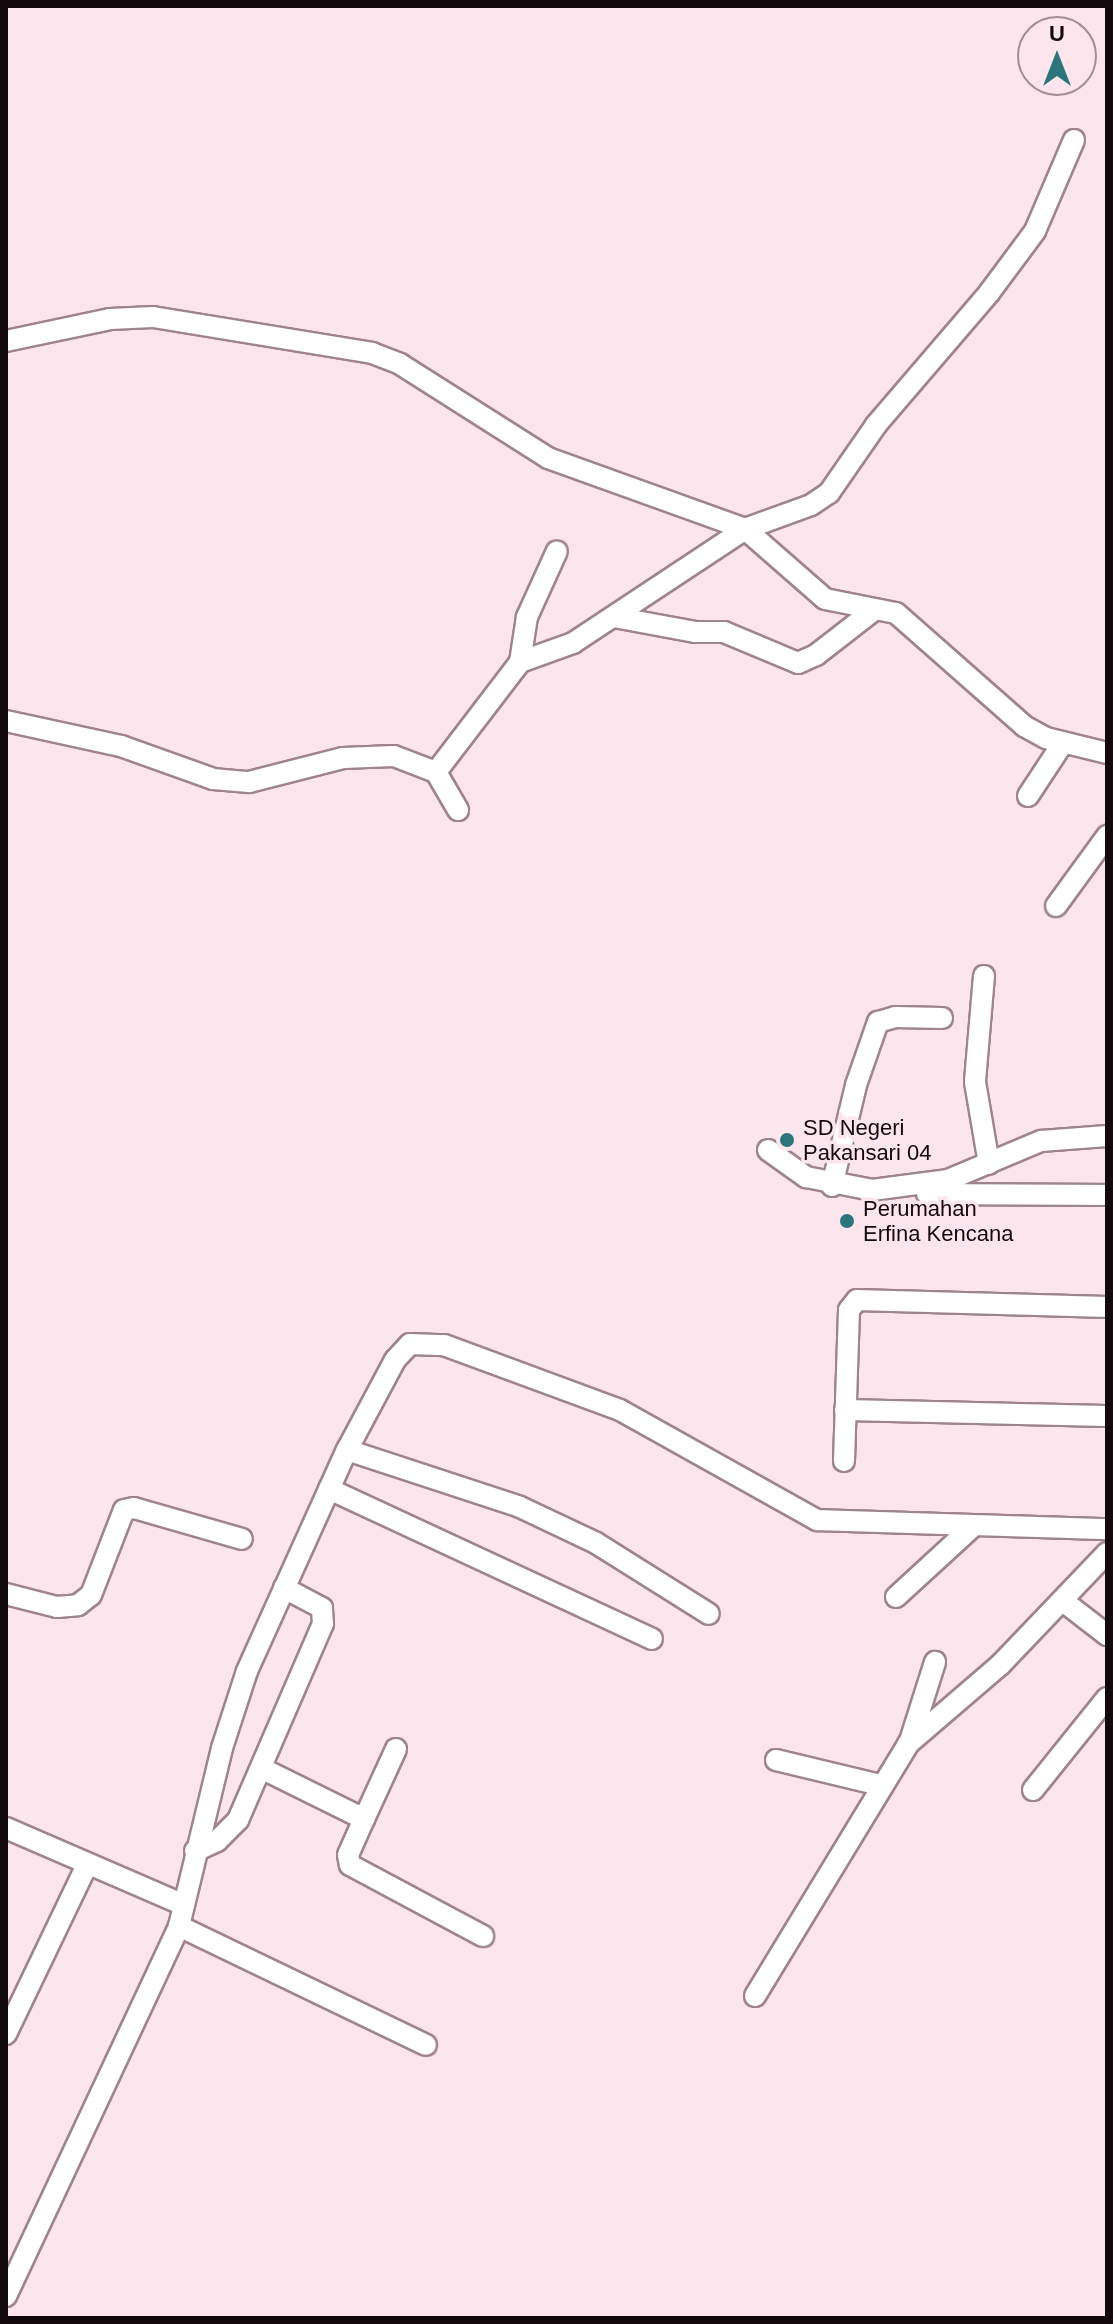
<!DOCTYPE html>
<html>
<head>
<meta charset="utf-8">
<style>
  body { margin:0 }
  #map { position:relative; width:1113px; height:2324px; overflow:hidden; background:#fde5ed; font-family:Arial,sans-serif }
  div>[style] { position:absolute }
  .roads { filter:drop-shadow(2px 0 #9f848d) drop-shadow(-2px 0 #9f848d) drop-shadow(0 2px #9f848d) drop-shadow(0 -2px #9f848d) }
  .minor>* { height:20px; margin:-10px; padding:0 10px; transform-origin:10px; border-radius:10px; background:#fff }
  .dots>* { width:22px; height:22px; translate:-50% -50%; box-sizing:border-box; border:4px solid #fde5ed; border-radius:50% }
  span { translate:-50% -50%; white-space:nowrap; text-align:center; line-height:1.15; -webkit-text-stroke:7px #fde5ed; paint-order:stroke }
  .poi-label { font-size:22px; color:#12090c }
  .left { translate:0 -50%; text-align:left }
  .frame { position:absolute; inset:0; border:8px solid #12090c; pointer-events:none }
  .north { position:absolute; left:1017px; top:16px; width:80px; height:80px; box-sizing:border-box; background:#fde5ed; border:2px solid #9f8d93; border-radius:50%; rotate:0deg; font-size:22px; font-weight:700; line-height:32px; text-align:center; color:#12090c }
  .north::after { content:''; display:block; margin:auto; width:28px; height:36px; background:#2c757c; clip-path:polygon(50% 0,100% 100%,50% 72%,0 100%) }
</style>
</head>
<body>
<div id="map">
  <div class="roads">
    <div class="minor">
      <i style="left:6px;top:341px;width:106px;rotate:-11.9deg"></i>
      <i style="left:110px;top:319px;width:43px;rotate:-2.7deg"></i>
      <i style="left:153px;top:317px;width:222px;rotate:9.3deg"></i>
      <i style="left:372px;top:353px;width:30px;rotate:21deg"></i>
      <i style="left:400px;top:364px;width:175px;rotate:32.4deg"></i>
      <i style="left:548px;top:458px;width:209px;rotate:19.8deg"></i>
      <i style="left:745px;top:529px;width:106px;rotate:41.2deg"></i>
      <i style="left:825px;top:599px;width:72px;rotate:11.2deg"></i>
      <i style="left:896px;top:613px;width:171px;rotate:41.4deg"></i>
      <i style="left:1024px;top:726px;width:25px;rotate:29deg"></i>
      <i style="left:1046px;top:738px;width:63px;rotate:13.8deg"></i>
      <i style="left:614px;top:617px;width:82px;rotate:10.5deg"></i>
      <i style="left:695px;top:632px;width:29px"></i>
      <i style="left:724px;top:632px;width:80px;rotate:22.7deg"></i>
      <i style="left:798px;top:663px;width:20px;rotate:-24deg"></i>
      <i style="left:816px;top:655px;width:73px;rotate:-37.8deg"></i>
      <i style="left:520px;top:662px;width:56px;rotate:-19.7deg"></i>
      <i style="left:573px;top:643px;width:206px;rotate:-33.5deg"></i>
      <i style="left:745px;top:529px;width:70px;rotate:-20deg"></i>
      <i style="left:811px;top:505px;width:22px;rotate:-34deg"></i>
      <i style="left:829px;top:493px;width:83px;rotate:-55.3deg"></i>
      <i style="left:876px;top:425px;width:174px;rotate:-49.4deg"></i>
      <i style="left:989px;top:293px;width:77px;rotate:-53.4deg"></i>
      <i style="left:1035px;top:231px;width:99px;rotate:-66.8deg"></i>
      <i style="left:6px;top:721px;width:118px;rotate:12.3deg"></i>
      <i style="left:121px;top:746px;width:98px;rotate:19.7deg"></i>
      <i style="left:213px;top:779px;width:36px;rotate:5deg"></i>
      <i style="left:249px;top:782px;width:97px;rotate:-14.3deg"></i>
      <i style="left:343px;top:758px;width:51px;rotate:-2.2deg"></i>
      <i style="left:394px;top:756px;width:45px;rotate:20.9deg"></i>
      <i style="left:436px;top:772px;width:44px;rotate:59.9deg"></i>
      <i style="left:436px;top:772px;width:138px;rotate:-52.6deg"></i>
      <i style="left:520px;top:662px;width:46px;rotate:-81.2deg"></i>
      <i style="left:527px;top:617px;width:72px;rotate:-65.6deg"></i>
      <i style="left:1028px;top:796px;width:64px;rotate:-56.6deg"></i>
      <i style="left:1056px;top:906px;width:87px;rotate:-53.9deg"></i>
      <i style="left:984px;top:976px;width:106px;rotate:94.9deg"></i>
      <i style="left:975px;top:1082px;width:83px;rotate:80.3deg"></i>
      <i style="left:768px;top:1150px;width:47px;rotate:35.4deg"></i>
      <i style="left:806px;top:1177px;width:67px;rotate:11.1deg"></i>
      <i style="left:872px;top:1190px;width:77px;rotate:-7.5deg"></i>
      <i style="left:948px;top:1180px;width:101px;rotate:-22.8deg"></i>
      <i style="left:1041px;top:1141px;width:66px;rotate:-4.3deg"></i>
      <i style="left:832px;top:1186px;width:104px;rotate:-76.6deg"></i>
      <i style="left:856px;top:1085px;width:67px;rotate:-70.8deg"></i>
      <i style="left:878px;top:1022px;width:18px;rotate:-16deg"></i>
      <i style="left:895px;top:1017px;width:47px;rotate:1.2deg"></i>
      <i style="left:927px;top:1194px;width:180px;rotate:0.3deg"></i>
      <i style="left:845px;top:1410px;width:262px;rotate:1.3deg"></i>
      <i style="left:347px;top:1450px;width:182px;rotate:18.2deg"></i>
      <i style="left:520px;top:1507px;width:84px;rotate:25.3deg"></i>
      <i style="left:596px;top:1543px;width:133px;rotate:32.1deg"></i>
      <i style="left:844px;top:1461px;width:151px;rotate:-88.1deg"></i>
      <i style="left:849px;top:1310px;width:13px;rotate:-51deg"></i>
      <i style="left:857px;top:1300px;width:250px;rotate:1.6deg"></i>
      <i style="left:329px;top:1489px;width:356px;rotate:24.9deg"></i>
      <i style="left:6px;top:1594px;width:53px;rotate:14.3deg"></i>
      <i style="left:57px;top:1607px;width:21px;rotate:-5deg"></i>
      <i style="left:78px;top:1605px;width:16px;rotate:-38deg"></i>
      <i style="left:91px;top:1595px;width:91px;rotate:-68.8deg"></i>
      <i style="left:124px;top:1510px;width:10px;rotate:-11deg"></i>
      <i style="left:134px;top:1508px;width:112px;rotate:16deg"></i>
      <i style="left:896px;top:1597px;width:103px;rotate:-42.6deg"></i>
      <i style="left:1063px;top:1601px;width:56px;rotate:37.7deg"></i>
      <i style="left:910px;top:1741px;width:83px;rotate:-72.4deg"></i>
      <i style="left:776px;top:1760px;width:107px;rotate:13.5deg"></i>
      <i style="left:261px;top:1768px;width:115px;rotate:26.3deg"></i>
      <i style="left:364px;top:1819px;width:39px;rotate:114deg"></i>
      <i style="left:348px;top:1855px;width:10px;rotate:79deg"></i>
      <i style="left:350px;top:1865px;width:151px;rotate:28.1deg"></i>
      <i style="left:1033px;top:1790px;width:118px;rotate:-51.2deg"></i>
      <i style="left:364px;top:1819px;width:77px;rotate:-65.4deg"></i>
      <i style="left:6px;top:1828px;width:194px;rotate:23.4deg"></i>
      <i style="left:195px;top:1851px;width:24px;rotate:-24deg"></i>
      <i style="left:217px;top:1841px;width:30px;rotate:-45deg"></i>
      <i style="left:238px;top:1820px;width:214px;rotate:-66.6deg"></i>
      <i style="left:323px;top:1624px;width:16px;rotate:-94deg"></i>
      <i style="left:322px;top:1608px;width:43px;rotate:-152.2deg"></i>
      <i style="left:179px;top:1926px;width:274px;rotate:25.7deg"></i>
      <i style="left:755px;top:1996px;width:295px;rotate:-58.7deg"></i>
      <i style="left:908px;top:1744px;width:121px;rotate:-40.7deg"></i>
      <i style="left:1000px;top:1665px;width:155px;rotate:-46.3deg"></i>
      <i style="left:6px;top:2034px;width:185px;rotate:-64.4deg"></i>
      <i style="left:6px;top:2296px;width:408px;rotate:-64.9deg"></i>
      <i style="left:179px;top:1926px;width:183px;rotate:-76.4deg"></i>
      <i style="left:222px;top:1748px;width:81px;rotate:-72deg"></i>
      <i style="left:247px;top:1671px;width:243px;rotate:-65.7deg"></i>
      <i style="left:347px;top:1450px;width:102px;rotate:-61.9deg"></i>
      <i style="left:395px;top:1360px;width:22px;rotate:-47deg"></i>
      <i style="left:410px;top:1344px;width:34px;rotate:2deg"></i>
      <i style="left:444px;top:1345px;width:188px;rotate:20.3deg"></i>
      <i style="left:620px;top:1410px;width:226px;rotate:29.2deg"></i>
      <i style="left:817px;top:1520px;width:290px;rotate:1.8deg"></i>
    </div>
  </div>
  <div class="dots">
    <i style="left:787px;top:1140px;background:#2c757c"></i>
    <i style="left:847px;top:1221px;background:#2c757c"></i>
  </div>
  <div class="poi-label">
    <span class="left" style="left:803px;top:1140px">SD Negeri<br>Pakansari 04</span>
    <span class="left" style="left:863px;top:1221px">Perumahan<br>Erfina Kencana</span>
  </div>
  <div class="frame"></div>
  <div class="north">U</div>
</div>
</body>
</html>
